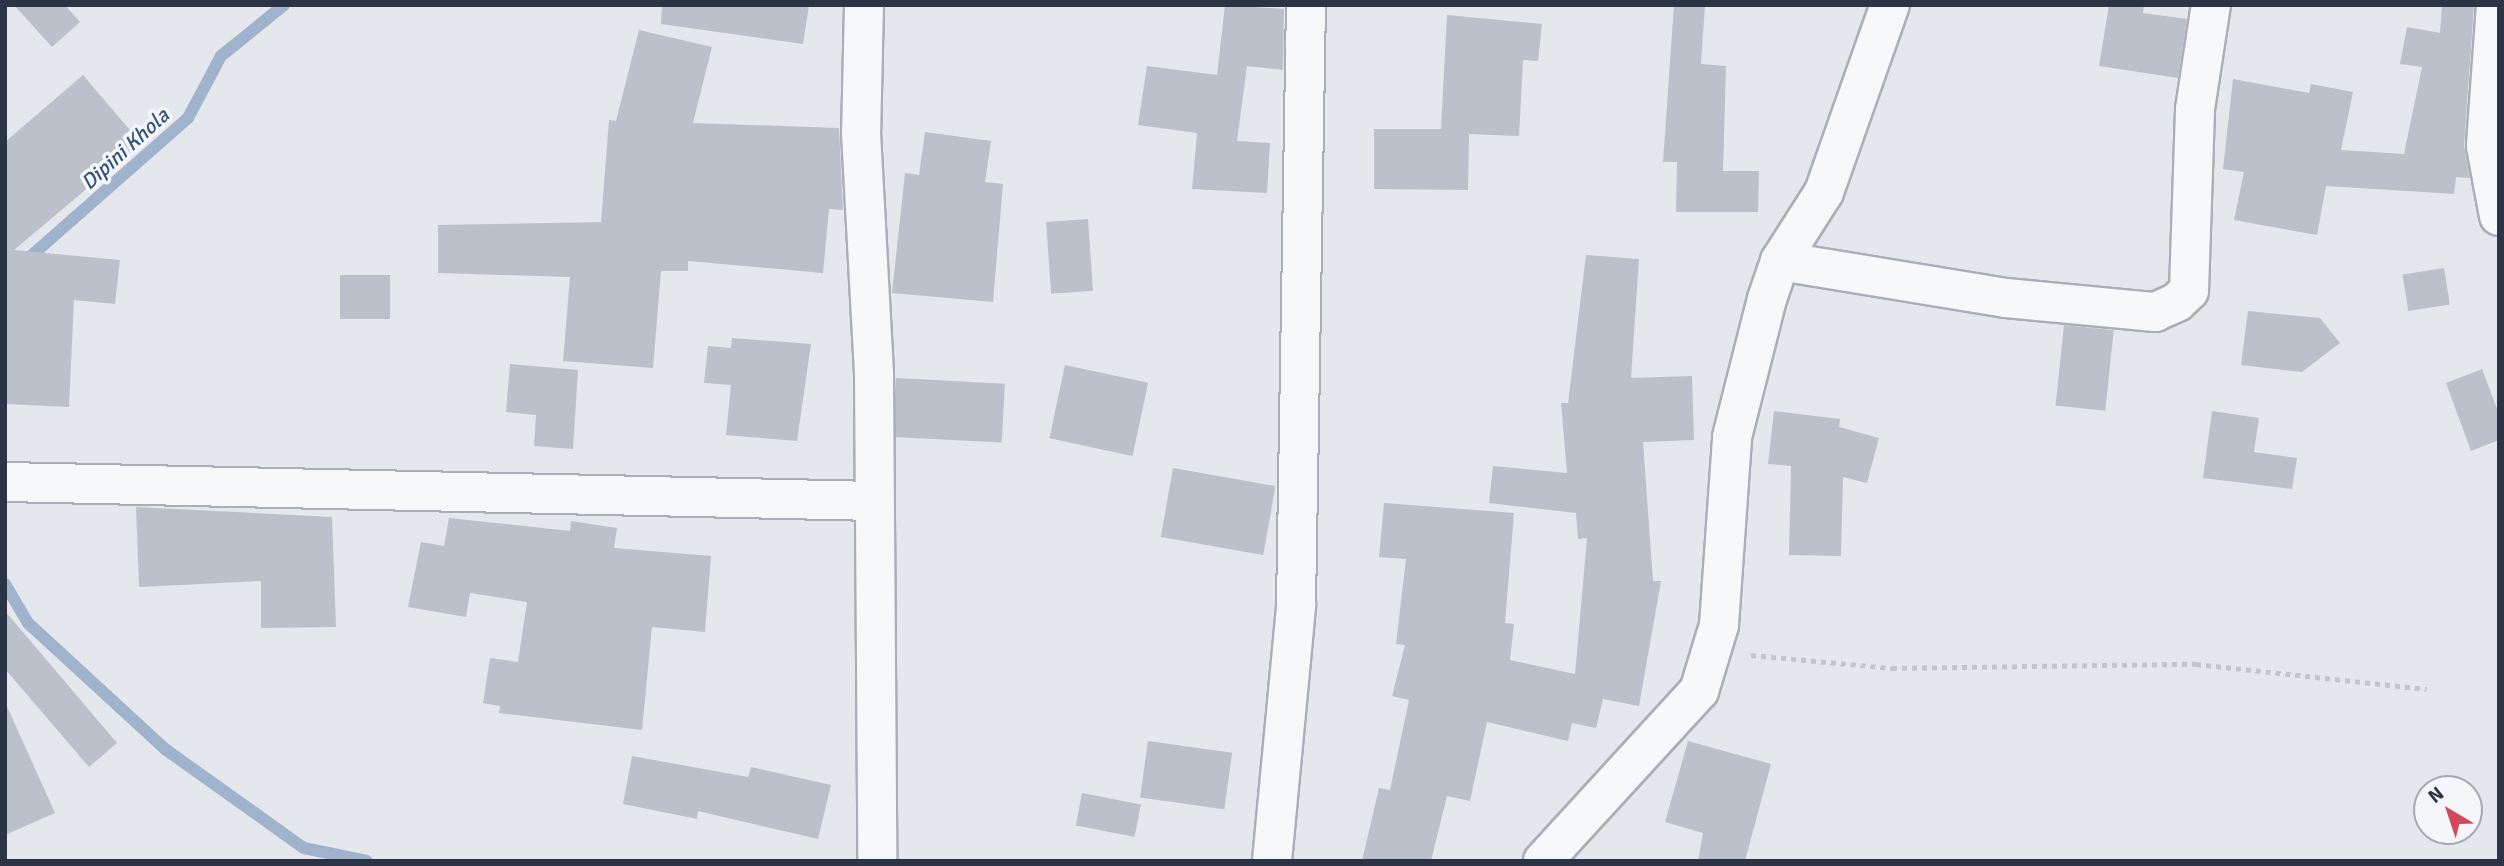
<!DOCTYPE html>
<html>
<head>
<meta charset="utf-8">
<style>
  body { margin:0 }
  #map { position:relative; width:2504px; height:866px; overflow:hidden; background:#e4e7ec; font-family:Signika,sans-serif }
  div>[style] { position:absolute }
  .stream>* { height:12px; margin:-6px; padding:0 6px; transform-origin:6px; border-radius:6px; background:#9fb4cc }
  .building>* { inset:0; background:#bbc0ca; transform-origin:0 0 }
  .path>* { height:4.5px; margin-top:-2.25px; transform-origin:0; background:repeating-linear-gradient(90deg,#c2c5cb 0 5px,transparent 0 10px) }
  .roads { filter:drop-shadow(2px 0 #a9aeb7) drop-shadow(-2px 0 #a9aeb7) drop-shadow(0 2px #a9aeb7) drop-shadow(0 -2px #a9aeb7) }
  .minor>* { height:38px; margin:-19px; padding:0 19px; transform-origin:19px; border-radius:19px; background:#f7f8fa }
  span { translate:-50% -50%; white-space:nowrap; text-align:center; line-height:1.15; -webkit-text-stroke:7px #f4f6f9; paint-order:stroke }
  .water-label { font-size:21px; color:#34527a; font-style:italic }
  .frame { position:absolute; inset:0; border:7px solid #2b3445; pointer-events:none }
  .north { position:absolute; left:2413px; top:775px; width:70px; height:70px; box-sizing:border-box; background:#f4f6f9; border:2px solid #a4a8b1; border-radius:50%; rotate:321deg; font-size:19px; font-weight:700; line-height:28px; text-align:center; color:#2b3445 }
  .north::after { content:''; display:block; margin:auto; width:24px; height:32px; background:#d1495b; clip-path:polygon(50% 0,100% 100%,50% 72%,0 100%) }
</style>
</head>
<body>
<div id="map">
  <div class="stream">
    <i style="left:23px;top:263px;width:220px;rotate:-41.3deg"></i>
    <i style="left:188px;top:118px;width:70px;rotate:-62deg"></i>
    <i style="left:221px;top:56px;width:81px;rotate:-39deg"></i>
    <i style="left:5px;top:584px;width:45px;rotate:59.5deg"></i>
    <i style="left:28px;top:623px;width:186px;rotate:42.6deg"></i>
    <i style="left:165px;top:749px;width:171px;rotate:35.5deg"></i>
    <i style="left:304px;top:848px;width:64px;rotate:11.7deg"></i>
  </div>
  <div class="building">
    <i style="clip-path:polygon(14px 5px,65px 5px,80px 22px,52px 47px)"></i>
    <i style="clip-path:polygon(662px 5px,809px 5px,803px 44px,661px 24px)"></i>
    <i style="clip-path:polygon(1225px 5px,1284px 9px,1283px 70px,1247px 66px,1237px 141px,1270px 143px,1267px 193px,1192px 189px,1197px 133px,1138px 125px,1147px 66px,1217px 75px)"></i>
    <i style="clip-path:polygon(1674px 5px,1705px 5px,1701px 64px,1726px 66px,1723px 171px,1759px 171px,1758px 212px,1676px 212px,1677px 162px,1663px 162px)"></i>
    <i style="clip-path:polygon(2109px 5px,2144px 5px,2143px 13px,2187px 19px,2178px 78px,2099px 66px)"></i>
    <i style="clip-path:polygon(2442px 5px,2474px 5px,2464px 146px,2470px 178px,2456px 177px,2454px 194px,2326px 186px,2317px 235px,2234px 220px,2244px 172px,2223px 169px,2233px 79px,2309px 93px,2311px 84px,2353px 92px,2341px 150px,2404px 154px,2422px 67px,2400px 64px,2407px 27px,2440px 33px)"></i>
    <i style="clip-path:polygon(1447px 15px,1542px 24px,1538px 61px,1523px 60px,1519px 136px,1469px 134px,1468px 190px,1374px 189px,1374px 129px,1441px 129px)"></i>
    <i style="clip-path:polygon(639px 30px,712px 47px,693px 123px,839px 128px,843px 210px,829px 209px,823px 273px,688px 261px,688px 271px,661px 271px,653px 368px,563px 361px,570px 277px,438px 273px,438px 225px,601px 222px,609px 120px,616px 121px)"></i>
    <i style="clip-path:polygon(83px 75px,141px 143px,14px 250px,120px 260px,115px 304px,74px 300px,69px 407px,5px 404px,5px 142px)"></i>
    <i style="clip-path:polygon(925px 132px,991px 141px,985px 182px,1003px 184px,993px 302px,892px 293px,905px 173px,919px 175px)"></i>
    <i style="left:1088px;top:219px;width:72px;height:42px;rotate:86deg"></i>
    <i style="clip-path:polygon(1586px 255px,1639px 259px,1631px 378px,1692px 376px,1694px 440px,1643px 442px,1653px 581px,1661px 581px,1639px 706px,1603px 699px,1596px 728px,1572px 723px,1568px 741px,1487px 722px,1470px 801px,1447px 796px,1431px 861px,1362px 861px,1379px 788px,1390px 790px,1409px 700px,1392px 696px,1405px 645px,1396px 644px,1406px 559px,1379px 557px,1384px 503px,1514px 513px,1505px 623px,1514px 624px,1510px 660px,1575px 674px,1587px 538px,1578px 539px,1576px 513px,1489px 503px,1493px 466px,1567px 473px,1561px 403px,1568px 403px)"></i>
    <i style="left:2444px;top:268px;width:37px;height:42px;rotate:81deg"></i>
    <i style="left:340px;top:275px;width:50px;height:44px"></i>
    <i style="clip-path:polygon(2248px 311px,2320px 318px,2340px 343px,2302px 372px,2241px 365px)"></i>
    <i style="left:2064px;top:325px;width:50px;height:81px;rotate:6deg"></i>
    <i style="clip-path:polygon(732px 338px,811px 344px,797px 441px,726px 435px,731px 385px,704px 383px,708px 346px,731px 348px)"></i>
    <i style="clip-path:polygon(510px 364px,578px 370px,573px 449px,534px 446px,536px 415px,506px 412px)"></i>
    <i style="left:1065px;top:365px;width:85px;height:75px;rotate:12deg"></i>
    <i style="clip-path:polygon(2482px 369px,2499px 414px,2499px 440px,2471px 451px,2446px 383px)"></i>
    <i style="left:896px;top:378px;width:109px;height:59px;rotate:3deg"></i>
    <i style="clip-path:polygon(1774px 411px,1840px 419px,1839px 427px,1879px 438px,1867px 483px,1843px 477px,1841px 556px,1789px 555px,1791px 466px,1768px 464px)"></i>
    <i style="clip-path:polygon(2212px 411px,2259px 418px,2254px 452px,2297px 458px,2292px 489px,2203px 478px)"></i>
    <i style="left:1173px;top:468px;width:104px;height:70px;rotate:10deg"></i>
    <i style="clip-path:polygon(136px 507px,332px 517px,336px 627px,261px 628px,261px 581px,139px 587px)"></i>
    <i style="clip-path:polygon(449px 518px,570px 531px,571px 521px,617px 528px,614px 548px,711px 556px,705px 632px,652px 627px,642px 730px,499px 713px,500px 706px,483px 703px,490px 658px,518px 662px,527px 602px,470px 593px,466px 617px,408px 607px,421px 542px,444px 546px)"></i>
    <i style="clip-path:polygon(5px 611px,117px 743px,89px 767px,5px 669px)"></i>
    <i style="clip-path:polygon(5px 702px,55px 813px,5px 835px)"></i>
    <i style="left:1148px;top:741px;width:85px;height:57px;rotate:8deg"></i>
    <i style="clip-path:polygon(1688px 741px,1771px 764px,1745px 861px,1698px 861px,1703px 833px,1665px 822px)"></i>
    <i style="clip-path:polygon(632px 756px,748px 777px,751px 767px,831px 785px,818px 839px,698px 811px,697px 819px,623px 804px)"></i>
    <i style="left:1082px;top:793px;width:60px;height:33px;rotate:11deg"></i>
  </div>
  <div class="path">
    <i style="left:1751px;top:655px;width:142px;rotate:5.3deg"></i>
    <i style="left:1892px;top:668px;width:304px;rotate:-0.8deg"></i>
    <i style="left:2196px;top:664px;width:232px;rotate:6.2deg"></i>
  </div>
  <div class="roads">
    <div class="minor">
      <i style="left:864px;top:5px;width:128px;rotate:91.3deg"></i>
      <i style="left:861px;top:133px;width:241px;rotate:86.9deg"></i>
      <i style="left:874px;top:374px;width:487px;rotate:89.6deg"></i>
      <i style="left:2496px;top:5px;width:141px;rotate:94.1deg"></i>
      <i style="left:2486px;top:146px;width:71px;rotate:79.5deg"></i>
      <i style="left:1780px;top:261px;width:229px;rotate:9.3deg"></i>
      <i style="left:2006px;top:298px;width:150px;rotate:5.4deg"></i>
      <i style="left:2155px;top:312px;width:24px;rotate:-24deg"></i>
      <i style="left:2177px;top:302px;width:16px;rotate:-43deg"></i>
      <i style="left:2189px;top:291px;width:182px;rotate:-88.1deg"></i>
      <i style="left:2195px;top:109px;width:105px;rotate:-81.3deg"></i>
      <i style="left:5px;top:482px;width:869px;rotate:1.25deg"></i>
      <i style="left:1272px;top:861px;width:257px;rotate:-84.6deg"></i>
      <i style="left:1296px;top:605px;width:600px;rotate:-89.05deg"></i>
      <i style="left:1543px;top:861px;width:231px;rotate:-47.5deg"></i>
      <i style="left:1699px;top:691px;width:69px;rotate:-73.1deg"></i>
      <i style="left:1719px;top:625px;width:188px;rotate:-86deg"></i>
      <i style="left:1732px;top:437px;width:142px;rotate:-75.8deg"></i>
      <i style="left:1767px;top:299px;width:40px;rotate:-71.1deg"></i>
      <i style="left:1780px;top:261px;width:82px;rotate:-57.5deg"></i>
      <i style="left:1824px;top:192px;width:198px;rotate:-70.6deg"></i>
    </div>
  </div>
  <div class="water-label">
    <span style="left:125px;top:149px;rotate:-42deg">Dipini Khola</span>
  </div>
  <div class="frame"></div>
  <div class="north">N</div>
</div>
</body>
</html>
